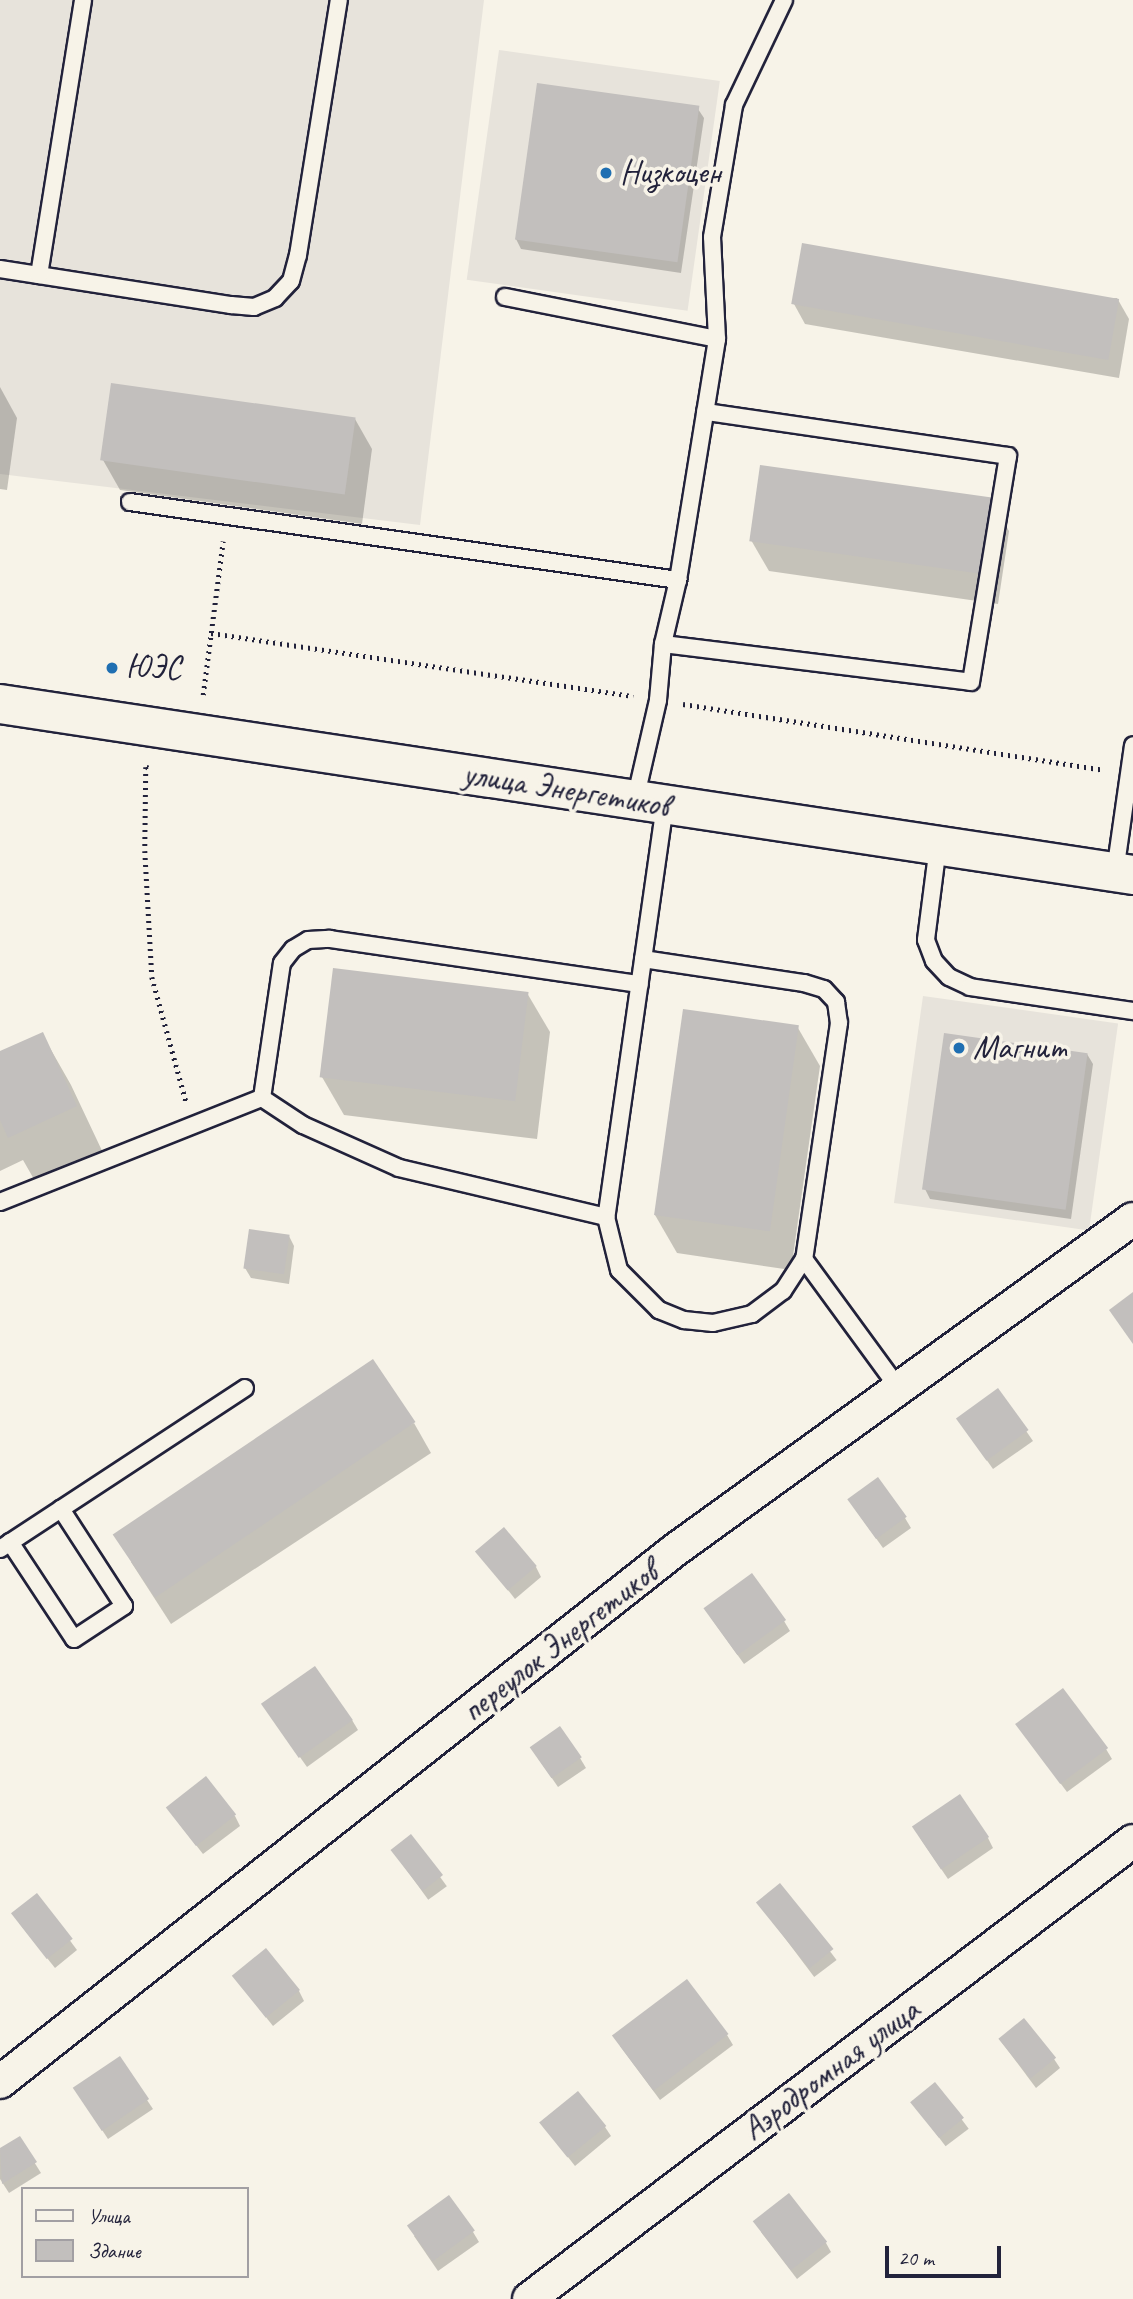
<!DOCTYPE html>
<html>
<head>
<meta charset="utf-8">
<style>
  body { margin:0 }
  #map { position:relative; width:1133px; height:2299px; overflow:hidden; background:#f7f3e8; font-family:Caveat,sans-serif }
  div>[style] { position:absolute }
  .built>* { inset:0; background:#e7e3db; transform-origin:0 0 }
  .shadow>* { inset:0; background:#0003; transform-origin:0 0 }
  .building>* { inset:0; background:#c2bfbd; transform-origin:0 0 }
  .path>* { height:4.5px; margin-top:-2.25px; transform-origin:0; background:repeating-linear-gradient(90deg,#22223b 0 2px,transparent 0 7px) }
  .roads { filter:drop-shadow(2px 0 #22223b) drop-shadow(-2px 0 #22223b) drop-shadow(0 2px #22223b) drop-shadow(0 -2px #22223b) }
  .lane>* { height:16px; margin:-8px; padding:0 8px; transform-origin:8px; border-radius:8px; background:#f7f3e8 }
  .street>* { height:32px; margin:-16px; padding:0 16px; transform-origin:16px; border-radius:16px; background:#f7f3e8 }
  .secondary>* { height:38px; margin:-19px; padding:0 19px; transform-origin:19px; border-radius:19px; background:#f7f3e8 }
  .dots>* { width:19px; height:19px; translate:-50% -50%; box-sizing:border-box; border:4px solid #f7f3e8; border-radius:50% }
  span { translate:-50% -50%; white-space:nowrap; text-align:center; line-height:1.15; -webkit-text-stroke:7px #f7f3e8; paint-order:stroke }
  .poi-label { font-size:33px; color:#22223b }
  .left { translate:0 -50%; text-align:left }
  .street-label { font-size:33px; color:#22223b }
  .legend { position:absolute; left:21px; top:2187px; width:228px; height:91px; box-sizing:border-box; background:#f7f3e8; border:2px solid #a29fa3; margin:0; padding:9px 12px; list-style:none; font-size:21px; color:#22223b }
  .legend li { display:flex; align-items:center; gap:14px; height:35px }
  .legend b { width:35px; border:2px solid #a29fa3 }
  .scale { position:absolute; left:885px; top:2246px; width:116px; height:32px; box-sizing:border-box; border:4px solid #22223b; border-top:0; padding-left:9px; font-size:21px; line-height:24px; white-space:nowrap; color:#22223b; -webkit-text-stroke:5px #f7f3e8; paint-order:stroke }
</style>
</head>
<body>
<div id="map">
  <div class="built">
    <i style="clip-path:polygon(0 0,484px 0,420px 525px,0 474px)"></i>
    <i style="left:499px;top:50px;width:223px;height:232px;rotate:8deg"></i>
    <i style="left:923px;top:996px;width:197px;height:209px;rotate:8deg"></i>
  </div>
  <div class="shadow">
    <i style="clip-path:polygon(698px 109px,704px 118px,681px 273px,521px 249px,516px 239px)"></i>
    <i style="clip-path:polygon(1117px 298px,1129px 319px,1119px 378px,805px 324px,794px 304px)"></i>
    <i style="clip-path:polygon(0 387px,17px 418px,7px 490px,0 489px)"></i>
    <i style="clip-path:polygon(355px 419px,372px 449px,362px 524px,120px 490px,103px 460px)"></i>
    <i style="clip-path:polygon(991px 501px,1009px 531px,998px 604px,769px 571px,751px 540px)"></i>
    <i style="clip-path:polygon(527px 993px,550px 1032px,537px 1139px,344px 1115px,322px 1077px)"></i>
    <i style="clip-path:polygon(798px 1028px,820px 1066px,791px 1270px,677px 1253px,655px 1215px)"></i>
    <i style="clip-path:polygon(42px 1034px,71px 1085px,105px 1157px,39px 1188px,23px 1160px,0 1171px,0 1053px)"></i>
    <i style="clip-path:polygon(1087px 1054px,1093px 1064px,1071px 1219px,930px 1199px,925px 1189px)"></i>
    <i style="clip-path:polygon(289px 1236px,294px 1246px,289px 1284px,251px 1278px,245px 1268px)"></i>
    <i style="clip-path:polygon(998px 1390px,1033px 1441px,993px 1469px,964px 1428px)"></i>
    <i style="clip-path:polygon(414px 1423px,431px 1453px,171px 1624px,131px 1562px)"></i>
    <i style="clip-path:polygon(855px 1509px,905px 1518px,911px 1528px,883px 1548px)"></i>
    <i style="clip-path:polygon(478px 1552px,536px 1567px,541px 1577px,515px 1599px)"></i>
    <i style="clip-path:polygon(711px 1618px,784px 1621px,790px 1631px,744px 1664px)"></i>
    <i style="clip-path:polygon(270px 1715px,352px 1720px,358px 1730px,307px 1767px)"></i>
    <i style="clip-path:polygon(1017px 1725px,1106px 1749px,1112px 1759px,1067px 1792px)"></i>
    <i style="clip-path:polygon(538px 1758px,580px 1758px,586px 1768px,558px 1787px)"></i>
    <i style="clip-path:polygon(235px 1816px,240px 1826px,203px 1854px,174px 1817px)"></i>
    <i style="left:411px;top:1837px;width:61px;height:23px;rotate:54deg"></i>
    <i style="clip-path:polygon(920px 1838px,988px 1838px,993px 1848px,948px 1879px)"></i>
    <i style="left:780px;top:1885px;width:94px;height:28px;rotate:53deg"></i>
    <i style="clip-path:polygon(36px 1895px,77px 1950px,55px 1968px,19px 1923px)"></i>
    <i style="clip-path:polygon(234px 1977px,299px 1991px,304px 2001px,273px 2026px)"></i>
    <i style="clip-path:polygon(727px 2035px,733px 2045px,660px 2100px,620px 2046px)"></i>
    <i style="clip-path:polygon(1000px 2040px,1054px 2059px,1060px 2068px,1036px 2088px)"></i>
    <i style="left:935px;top:2084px;width:56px;height:29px;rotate:53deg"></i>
    <i style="clip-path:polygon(81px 2098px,147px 2100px,153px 2109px,108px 2139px)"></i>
    <i style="clip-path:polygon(542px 2124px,605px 2127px,611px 2136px,575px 2166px)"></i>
    <i style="clip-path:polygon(19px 2138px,41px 2173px,9px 2193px,0 2179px,0 2150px)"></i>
    <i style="clip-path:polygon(473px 2232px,479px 2242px,438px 2271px,414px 2236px)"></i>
    <i style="clip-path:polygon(761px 2232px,826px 2243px,831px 2252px,797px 2279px)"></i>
  </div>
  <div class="building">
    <i style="left:537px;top:83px;width:164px;height:158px;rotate:8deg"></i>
    <i style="left:802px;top:243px;width:322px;height:62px;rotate:10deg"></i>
    <i style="left:111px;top:383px;width:247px;height:78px;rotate:8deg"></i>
    <i style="left:760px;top:465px;width:234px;height:77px;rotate:8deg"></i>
    <i style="left:333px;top:968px;width:197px;height:110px;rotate:7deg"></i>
    <i style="left:683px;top:1009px;width:117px;height:208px;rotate:8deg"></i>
    <i style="clip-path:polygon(43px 1032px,77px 1106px,8px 1138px,0 1120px,0 1051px)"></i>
    <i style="left:944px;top:1033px;width:145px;height:158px;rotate:8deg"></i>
    <i style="left:249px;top:1229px;width:41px;height:40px;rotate:8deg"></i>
    <i style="clip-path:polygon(1133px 1292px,1133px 1344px,1109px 1310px)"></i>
    <i style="left:373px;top:1359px;width:76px;height:314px;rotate:56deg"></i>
    <i style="left:998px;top:1388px;width:52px;height:52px;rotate:54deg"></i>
    <i style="left:878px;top:1477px;width:49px;height:38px;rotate:54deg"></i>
    <i style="left:504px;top:1527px;width:51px;height:38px;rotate:50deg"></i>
    <i style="left:752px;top:1573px;width:58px;height:60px;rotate:54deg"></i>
    <i style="left:315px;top:1666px;width:66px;height:66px;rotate:55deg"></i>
    <i style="left:1063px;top:1688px;width:75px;height:60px;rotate:53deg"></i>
    <i style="left:560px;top:1726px;width:38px;height:37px;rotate:55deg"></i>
    <i style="left:206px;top:1776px;width:49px;height:51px;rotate:52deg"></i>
    <i style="left:960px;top:1794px;width:52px;height:58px;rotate:56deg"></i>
    <i style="left:411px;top:1834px;width:52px;height:26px;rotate:52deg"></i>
    <i style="left:780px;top:1883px;width:85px;height:31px;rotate:51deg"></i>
    <i style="left:37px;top:1893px;width:58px;height:33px;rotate:52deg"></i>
    <i style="left:266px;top:1948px;width:54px;height:44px;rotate:51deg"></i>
    <i style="left:687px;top:1979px;width:69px;height:94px;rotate:53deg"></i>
    <i style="left:1024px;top:2018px;width:51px;height:33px;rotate:51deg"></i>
    <i style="left:120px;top:2056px;width:52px;height:57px;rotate:56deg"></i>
    <i style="left:935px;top:2082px;width:46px;height:32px;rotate:51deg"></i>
    <i style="left:578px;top:2091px;width:45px;height:50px;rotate:51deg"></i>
    <i style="clip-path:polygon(20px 2136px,37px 2162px,2px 2184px,0 2148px)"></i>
    <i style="left:789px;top:2193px;width:62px;height:46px;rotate:52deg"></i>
    <i style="left:449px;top:2195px;width:44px;height:52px;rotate:54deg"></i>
  </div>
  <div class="path">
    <i style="left:211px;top:633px;width:427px;rotate:8.5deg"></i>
    <i style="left:203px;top:695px;width:155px;rotate:-82.6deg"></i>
    <i style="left:683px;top:704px;width:425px;rotate:8.9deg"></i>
    <i style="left:148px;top:768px;width:2px;rotate:-153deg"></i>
    <i style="left:146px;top:767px;width:84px;rotate:90.7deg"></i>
    <i style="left:145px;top:851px;width:126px;rotate:86.8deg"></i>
    <i style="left:152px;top:977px;width:129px;rotate:74.7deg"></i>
  </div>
  <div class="roads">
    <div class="lane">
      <i style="left:0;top:269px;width:234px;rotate:8.9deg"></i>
      <i style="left:231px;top:305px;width:23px;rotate:5deg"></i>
      <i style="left:254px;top:307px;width:23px;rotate:-23deg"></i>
      <i style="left:275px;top:298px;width:23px;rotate:-47deg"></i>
      <i style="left:291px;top:281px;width:27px;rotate:-75deg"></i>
      <i style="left:298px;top:255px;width:258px;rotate:-80.9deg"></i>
      <i style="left:39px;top:275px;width:278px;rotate:-80.9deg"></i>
      <i style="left:505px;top:297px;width:216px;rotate:11.2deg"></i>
      <i style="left:130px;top:502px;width:554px;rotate:8.1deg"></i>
      <i style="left:663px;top:644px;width:310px;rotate:7deg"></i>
      <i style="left:971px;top:682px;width:229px;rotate:-80.7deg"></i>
      <i style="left:1008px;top:456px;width:306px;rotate:-171.7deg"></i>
      <i style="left:635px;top:800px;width:103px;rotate:-77deg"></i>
      <i style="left:658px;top:700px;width:56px;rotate:-84.9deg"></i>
      <i style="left:663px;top:644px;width:66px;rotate:-76.8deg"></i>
      <i style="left:678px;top:580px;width:244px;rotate:-80.8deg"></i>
      <i style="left:717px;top:339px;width:102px;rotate:-92.8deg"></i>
      <i style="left:712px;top:237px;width:134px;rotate:-80.5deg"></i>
      <i style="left:734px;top:105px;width:116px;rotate:-64.5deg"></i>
      <i style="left:665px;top:805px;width:416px;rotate:98.1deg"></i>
      <i style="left:606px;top:1217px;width:55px;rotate:76.2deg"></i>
      <i style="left:619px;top:1270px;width:57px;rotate:45deg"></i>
      <i style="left:659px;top:1310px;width:27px;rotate:22deg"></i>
      <i style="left:684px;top:1320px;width:29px;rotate:6deg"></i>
      <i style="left:713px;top:1323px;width:40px;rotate:-13deg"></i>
      <i style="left:752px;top:1314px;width:39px;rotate:-37deg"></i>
      <i style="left:783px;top:1291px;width:38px;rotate:-57deg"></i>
      <i style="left:804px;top:1259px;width:161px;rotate:53.8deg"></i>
      <i style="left:938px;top:846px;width:95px;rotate:97.3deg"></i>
      <i style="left:926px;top:940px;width:22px;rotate:69deg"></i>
      <i style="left:934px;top:961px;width:22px;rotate:47deg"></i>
      <i style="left:949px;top:977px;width:23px;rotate:25deg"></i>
      <i style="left:970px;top:987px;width:165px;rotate:8.4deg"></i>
      <i style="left:1115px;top:872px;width:128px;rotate:-81.9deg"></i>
      <i style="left:643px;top:959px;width:163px;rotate:8.5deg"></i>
      <i style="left:804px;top:983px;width:21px;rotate:17deg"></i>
      <i style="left:824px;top:989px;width:18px;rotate:47deg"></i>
      <i style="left:836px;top:1002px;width:21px;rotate:82deg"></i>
      <i style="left:839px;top:1023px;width:239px;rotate:98.4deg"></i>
      <i style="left:262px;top:1098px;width:136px;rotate:-81.6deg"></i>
      <i style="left:282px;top:963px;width:18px;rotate:-52deg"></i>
      <i style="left:293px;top:949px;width:17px;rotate:-31deg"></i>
      <i style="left:308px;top:940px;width:22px;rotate:-3deg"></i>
      <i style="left:330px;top:939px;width:313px;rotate:8.3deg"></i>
      <i style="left:0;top:1202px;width:282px;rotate:-21.7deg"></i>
      <i style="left:262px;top:1098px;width:49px;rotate:33.4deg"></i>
      <i style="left:303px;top:1125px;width:105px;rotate:24.1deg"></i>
      <i style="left:399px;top:1168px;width:213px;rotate:13.3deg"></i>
      <i style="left:10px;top:1542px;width:116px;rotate:56.6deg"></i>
      <i style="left:74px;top:1639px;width:60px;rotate:-33.4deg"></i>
      <i style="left:124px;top:1606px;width:116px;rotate:-123deg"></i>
      <i style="left:0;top:1549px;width:293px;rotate:-33.3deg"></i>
    </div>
    <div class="street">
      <i style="left:0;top:2082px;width:859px;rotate:-38.24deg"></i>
      <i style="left:675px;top:1550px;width:565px;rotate:-35.86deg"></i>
      <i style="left:529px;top:2299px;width:758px;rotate:-37.17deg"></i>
    </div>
    <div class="secondary">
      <i style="left:0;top:704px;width:1146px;rotate:8.58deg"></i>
    </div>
  </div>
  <div class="dots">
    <i style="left:606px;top:173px;background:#1f6fb2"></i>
    <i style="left:112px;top:668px;background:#1f6fb2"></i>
    <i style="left:959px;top:1048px;background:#1f6fb2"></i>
  </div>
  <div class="poi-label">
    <span class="left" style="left:620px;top:173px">Низкоцен</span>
    <span class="left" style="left:126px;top:668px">ЮЭС</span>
    <span class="left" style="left:973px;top:1048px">Магнит</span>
  </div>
  <div class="street-label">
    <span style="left:566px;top:790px;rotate:9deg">улица Энергетиков</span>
    <span style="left:560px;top:1642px;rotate:-38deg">переулок Энергетиков</span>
    <span style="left:831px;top:2070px;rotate:-37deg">Аэродромная улица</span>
  </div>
  <ul class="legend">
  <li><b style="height:9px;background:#f7f3e8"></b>Улица</li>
  <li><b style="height:19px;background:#c2bfbd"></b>Здание</li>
  </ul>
  <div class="scale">20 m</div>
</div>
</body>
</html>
